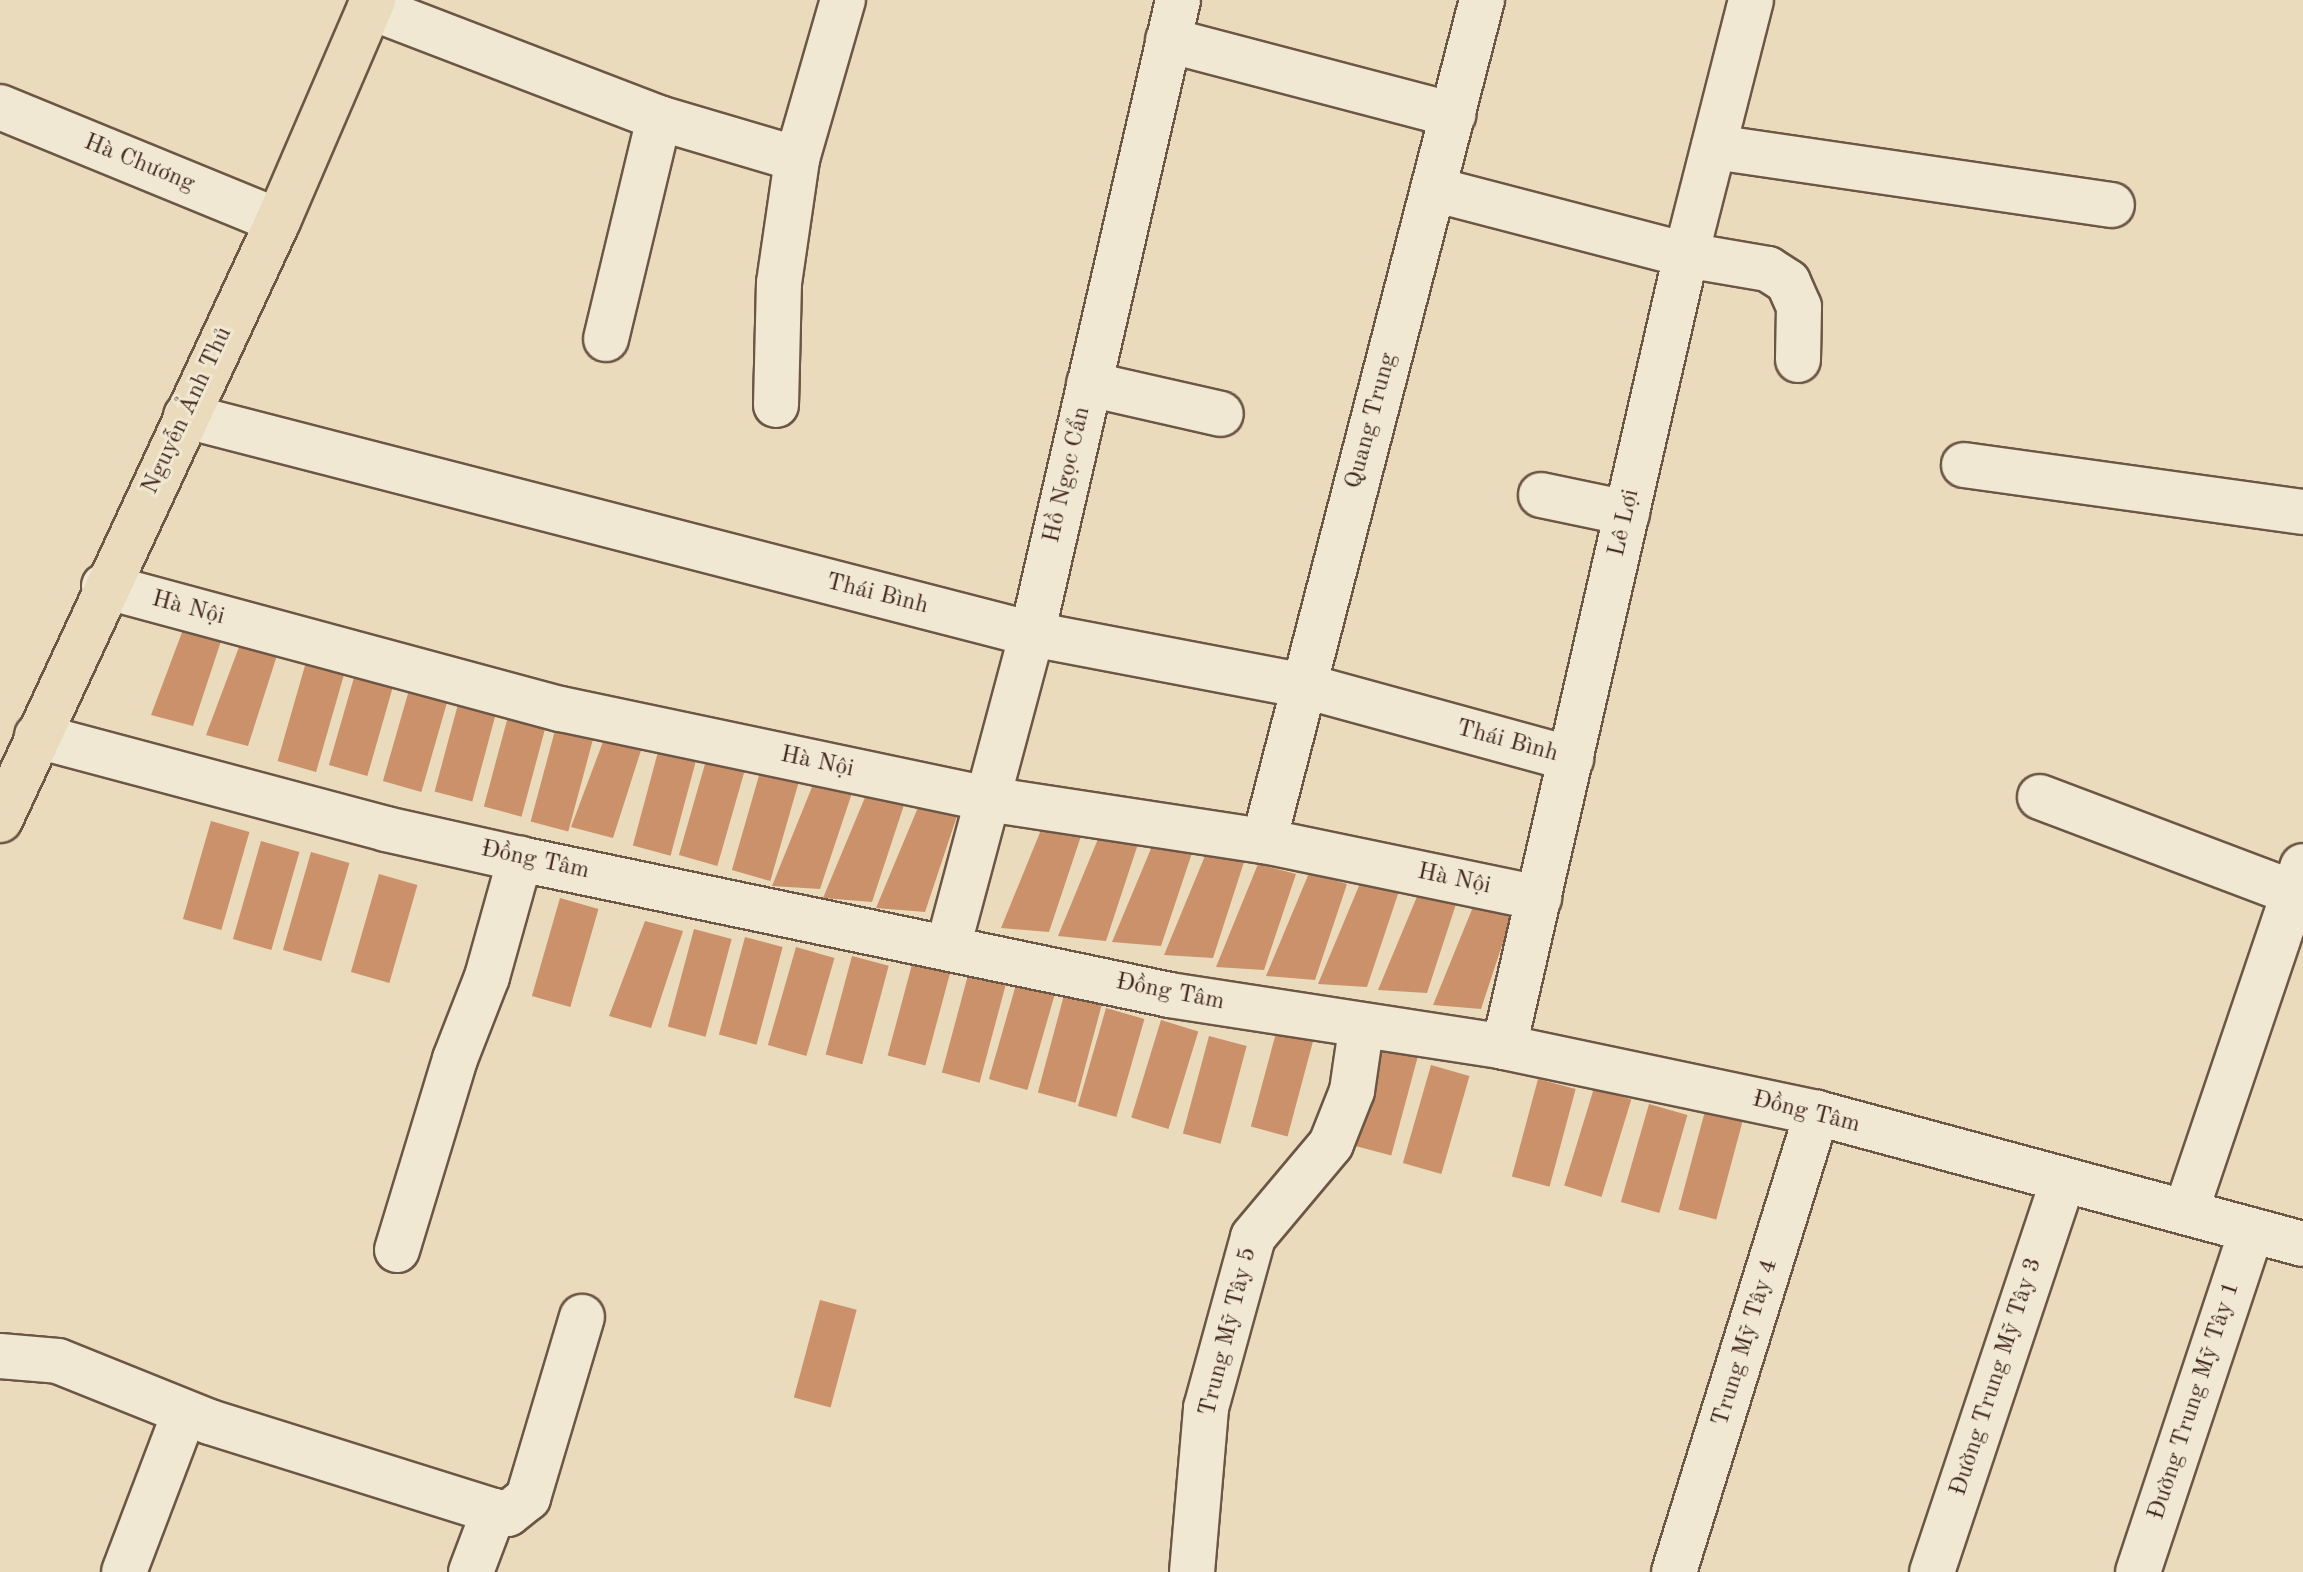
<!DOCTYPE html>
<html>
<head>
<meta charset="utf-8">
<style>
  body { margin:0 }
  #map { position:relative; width:2303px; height:1572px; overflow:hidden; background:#eadbbc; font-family:"Old Standard TT",serif }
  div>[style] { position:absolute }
  .building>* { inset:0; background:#cb916b; transform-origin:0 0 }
  .roads { filter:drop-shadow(2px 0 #6c5645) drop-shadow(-2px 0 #6c5645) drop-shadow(0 2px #6c5645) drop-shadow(0 -2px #6c5645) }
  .minor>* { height:44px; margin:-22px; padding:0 22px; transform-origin:22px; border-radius:22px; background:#f1e8d3 }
  .major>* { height:44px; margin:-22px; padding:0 22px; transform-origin:22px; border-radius:22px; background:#eadbbc }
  span { translate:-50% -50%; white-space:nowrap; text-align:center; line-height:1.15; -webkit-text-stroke:6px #f1e8d3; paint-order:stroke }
  .street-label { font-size:24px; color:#42291d }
</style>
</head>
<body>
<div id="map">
  <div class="building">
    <i style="clip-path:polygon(187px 619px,225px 629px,193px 726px,151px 715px)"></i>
    <i style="clip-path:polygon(242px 639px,279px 649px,248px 746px,206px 735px)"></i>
    <i style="left:306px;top:662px;width:40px;height:103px;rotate:16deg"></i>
    <i style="left:357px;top:667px;width:40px;height:102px;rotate:16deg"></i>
    <i style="left:411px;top:683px;width:40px;height:102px;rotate:16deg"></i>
    <i style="left:461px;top:693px;width:39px;height:102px;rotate:15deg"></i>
    <i style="left:510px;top:709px;width:39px;height:101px;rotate:15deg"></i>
    <i style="left:557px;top:723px;width:39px;height:102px;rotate:15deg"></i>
    <i style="clip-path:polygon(607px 731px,644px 741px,613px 838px,571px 827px)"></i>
    <i style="left:659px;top:748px;width:39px;height:101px;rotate:15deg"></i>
    <i style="left:707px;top:757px;width:40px;height:102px;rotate:16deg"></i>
    <i style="left:760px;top:772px;width:40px;height:102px;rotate:16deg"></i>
    <i style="clip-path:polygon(814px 782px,852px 793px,820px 889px,772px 886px)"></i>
    <i style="clip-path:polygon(866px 795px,904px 805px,872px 902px,823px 898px)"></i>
    <i style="clip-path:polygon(919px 805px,957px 816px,925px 912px,876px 908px)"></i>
    <i style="left:211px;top:821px;width:40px;height:102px;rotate:16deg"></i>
    <i style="clip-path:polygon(1043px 825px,1081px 836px,1049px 932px,1001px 928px)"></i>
    <i style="clip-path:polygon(1100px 834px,1138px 844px,1106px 941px,1058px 936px)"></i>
    <i style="clip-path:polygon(1155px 839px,1193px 850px,1161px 946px,1112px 942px)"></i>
    <i style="left:261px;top:841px;width:40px;height:102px;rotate:16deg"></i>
    <i style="clip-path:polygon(1207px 851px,1244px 862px,1213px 958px,1164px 955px)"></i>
    <i style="left:311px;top:852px;width:40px;height:102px;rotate:16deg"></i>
    <i style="clip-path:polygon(1258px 864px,1296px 874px,1264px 970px,1216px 967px)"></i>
    <i style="clip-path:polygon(1309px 873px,1347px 884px,1315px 980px,1266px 976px)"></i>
    <i style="left:379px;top:874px;width:40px;height:102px;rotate:16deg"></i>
    <i style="clip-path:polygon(1361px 881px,1399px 891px,1367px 987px,1318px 984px)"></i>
    <i style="clip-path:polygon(1421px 887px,1458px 898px,1427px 993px,1378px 990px)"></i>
    <i style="left:560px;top:898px;width:40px;height:102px;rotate:16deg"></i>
    <i style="clip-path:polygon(1475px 902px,1513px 912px,1481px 1009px,1433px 1005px)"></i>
    <i style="clip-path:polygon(645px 921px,683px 931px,651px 1028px,609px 1016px)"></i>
    <i style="left:694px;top:929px;width:39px;height:101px;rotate:15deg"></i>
    <i style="left:745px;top:937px;width:39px;height:101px;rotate:15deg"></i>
    <i style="left:796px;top:947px;width:40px;height:102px;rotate:16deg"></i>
    <i style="left:852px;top:956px;width:38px;height:102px;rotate:15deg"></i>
    <i style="left:914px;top:957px;width:39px;height:102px;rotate:15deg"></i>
    <i style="left:968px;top:975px;width:39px;height:101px;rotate:15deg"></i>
    <i style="left:1017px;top:981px;width:40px;height:102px;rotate:16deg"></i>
    <i style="left:1064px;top:995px;width:39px;height:101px;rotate:15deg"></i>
    <i style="left:1106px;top:1008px;width:40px;height:102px;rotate:16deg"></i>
    <i style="left:1161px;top:1020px;width:39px;height:102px;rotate:17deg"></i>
    <i style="left:1277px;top:1029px;width:38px;height:101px;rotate:15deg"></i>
    <i style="left:1209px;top:1036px;width:39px;height:101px;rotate:15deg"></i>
    <i style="left:1380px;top:1047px;width:39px;height:102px;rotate:15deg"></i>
    <i style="left:1431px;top:1065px;width:40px;height:102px;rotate:16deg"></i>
    <i style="left:1538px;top:1079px;width:39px;height:101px;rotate:15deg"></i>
    <i style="left:1594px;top:1088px;width:39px;height:102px;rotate:17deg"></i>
    <i style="left:1649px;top:1104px;width:40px;height:102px;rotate:16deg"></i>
    <i style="left:1705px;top:1111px;width:39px;height:102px;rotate:15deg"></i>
    <i style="left:820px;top:1300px;width:38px;height:101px;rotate:15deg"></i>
  </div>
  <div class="roads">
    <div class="minor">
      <i style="left:370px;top:7px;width:310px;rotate:21deg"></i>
      <i style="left:659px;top:118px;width:144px;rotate:16.5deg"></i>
      <i style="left:797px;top:159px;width:166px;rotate:-73.9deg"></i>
      <i style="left:1168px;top:40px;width:295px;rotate:14.7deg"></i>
      <i style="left:0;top:107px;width:300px;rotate:22.3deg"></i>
      <i style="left:1714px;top:147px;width:402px;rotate:8.3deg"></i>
      <i style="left:1433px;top:189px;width:261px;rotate:14.6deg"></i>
      <i style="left:1686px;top:255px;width:83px;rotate:9.7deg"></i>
      <i style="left:1768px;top:269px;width:24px;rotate:33deg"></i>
      <i style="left:1788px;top:282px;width:27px;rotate:66deg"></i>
      <i style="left:1799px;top:307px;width:53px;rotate:91.1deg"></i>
      <i style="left:606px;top:339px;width:227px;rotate:-76.5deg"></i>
      <i style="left:1089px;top:384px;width:135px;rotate:12.8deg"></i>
      <i style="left:776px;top:405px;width:122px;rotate:-88.6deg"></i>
      <i style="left:779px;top:283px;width:125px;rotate:-81.7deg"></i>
      <i style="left:186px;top:416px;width:874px;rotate:14.45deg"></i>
      <i style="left:1032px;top:634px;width:278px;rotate:10.8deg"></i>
      <i style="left:1305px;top:686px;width:276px;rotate:15.3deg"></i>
      <i style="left:1964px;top:465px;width:342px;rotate:7.9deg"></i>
      <i style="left:1541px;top:495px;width:88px;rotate:11.8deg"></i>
      <i style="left:104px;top:586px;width:473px;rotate:15.1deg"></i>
      <i style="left:561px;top:709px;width:436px;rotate:11.9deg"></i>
      <i style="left:988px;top:799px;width:279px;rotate:8.7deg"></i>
      <i style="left:1264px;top:841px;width:281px;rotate:11.7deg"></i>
      <i style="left:37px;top:736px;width:361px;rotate:14.9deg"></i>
      <i style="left:386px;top:829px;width:137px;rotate:12.6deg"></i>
      <i style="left:520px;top:859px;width:664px;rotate:11.82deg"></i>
      <i style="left:1170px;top:995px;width:338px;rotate:8.8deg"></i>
      <i style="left:1504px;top:1047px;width:320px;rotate:11.9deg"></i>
      <i style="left:1817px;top:1113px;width:503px;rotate:15.09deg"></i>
      <i style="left:2040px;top:797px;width:275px;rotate:20.7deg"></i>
      <i style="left:1264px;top:841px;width:869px;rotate:-75.47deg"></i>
      <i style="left:948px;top:947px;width:324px;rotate:-75deg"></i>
      <i style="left:1032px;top:634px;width:651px;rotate:-77.03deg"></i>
      <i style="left:1504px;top:1047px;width:813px;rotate:-77.06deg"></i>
      <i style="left:1686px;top:255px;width:263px;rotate:-75.7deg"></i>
      <i style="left:2186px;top:1211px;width:364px;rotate:-71.3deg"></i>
      <i style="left:397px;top:1250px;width:200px;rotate:-73.1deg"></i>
      <i style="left:455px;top:1059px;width:88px;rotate:-68.7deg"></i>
      <i style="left:487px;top:977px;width:123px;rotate:-74.4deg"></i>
      <i style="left:0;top:1356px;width:58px;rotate:4.9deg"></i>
      <i style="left:58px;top:1361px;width:164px;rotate:21.9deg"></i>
      <i style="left:210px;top:1422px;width:298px;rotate:17.4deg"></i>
      <i style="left:494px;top:1511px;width:65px;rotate:110.7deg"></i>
      <i style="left:494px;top:1511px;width:14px;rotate:12deg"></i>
      <i style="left:508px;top:1514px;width:26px;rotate:-39deg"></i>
      <i style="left:528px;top:1498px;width:189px;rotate:-73.4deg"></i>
      <i style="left:124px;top:1572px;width:169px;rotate:-69.2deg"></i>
      <i style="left:1192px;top:1572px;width:165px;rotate:-85.1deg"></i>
      <i style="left:1206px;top:1408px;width:177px;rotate:-74.6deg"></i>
      <i style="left:1253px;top:1237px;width:121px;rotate:-50deg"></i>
      <i style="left:1331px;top:1144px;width:57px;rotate:-68.4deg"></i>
      <i style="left:1352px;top:1091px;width:63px;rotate:-81.7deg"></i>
      <i style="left:1674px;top:1572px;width:481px;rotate:-72.7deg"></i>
      <i style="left:1932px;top:1572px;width:410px;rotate:-71.5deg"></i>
      <i style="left:2138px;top:1572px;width:360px;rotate:-71.6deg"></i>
    </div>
    <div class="major">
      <i style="left:0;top:820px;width:660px;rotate:-65.1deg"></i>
      <i style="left:278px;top:221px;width:241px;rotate:-66.7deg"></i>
    </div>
  </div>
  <div class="street-label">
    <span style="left:139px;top:164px;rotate:22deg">Hà Chương</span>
    <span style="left:188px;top:411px;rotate:-65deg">Nguyễn Ảnh Thủ</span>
    <span style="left:1372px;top:421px;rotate:-75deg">Quang Trung</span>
    <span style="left:1068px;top:475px;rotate:-77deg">Hồ Ngọc Cẩn</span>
    <span style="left:1625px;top:523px;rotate:-77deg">Lê Lợi</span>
    <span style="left:877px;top:595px;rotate:14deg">Thái Bình</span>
    <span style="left:188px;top:609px;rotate:15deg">Hà Nội</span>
    <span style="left:1507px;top:742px;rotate:15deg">Thái Bình</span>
    <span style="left:817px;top:763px;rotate:12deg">Hà Nội</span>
    <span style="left:535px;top:861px;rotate:12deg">Đồng Tâm</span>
    <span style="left:1454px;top:880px;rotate:12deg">Hà Nội</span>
    <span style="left:1170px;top:993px;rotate:11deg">Đồng Tâm</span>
    <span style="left:1806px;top:1113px;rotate:14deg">Đồng Tâm</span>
    <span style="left:1229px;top:1332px;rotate:-76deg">Trung Mỹ Tây 5</span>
    <span style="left:1746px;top:1343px;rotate:-73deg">Trung Mỹ Tây 4</span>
    <span style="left:1997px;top:1377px;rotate:-72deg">Đường Trung Mỹ Tây 3</span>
    <span style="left:2195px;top:1401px;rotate:-72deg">Đường Trung Mỹ Tây 1</span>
  </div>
</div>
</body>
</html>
